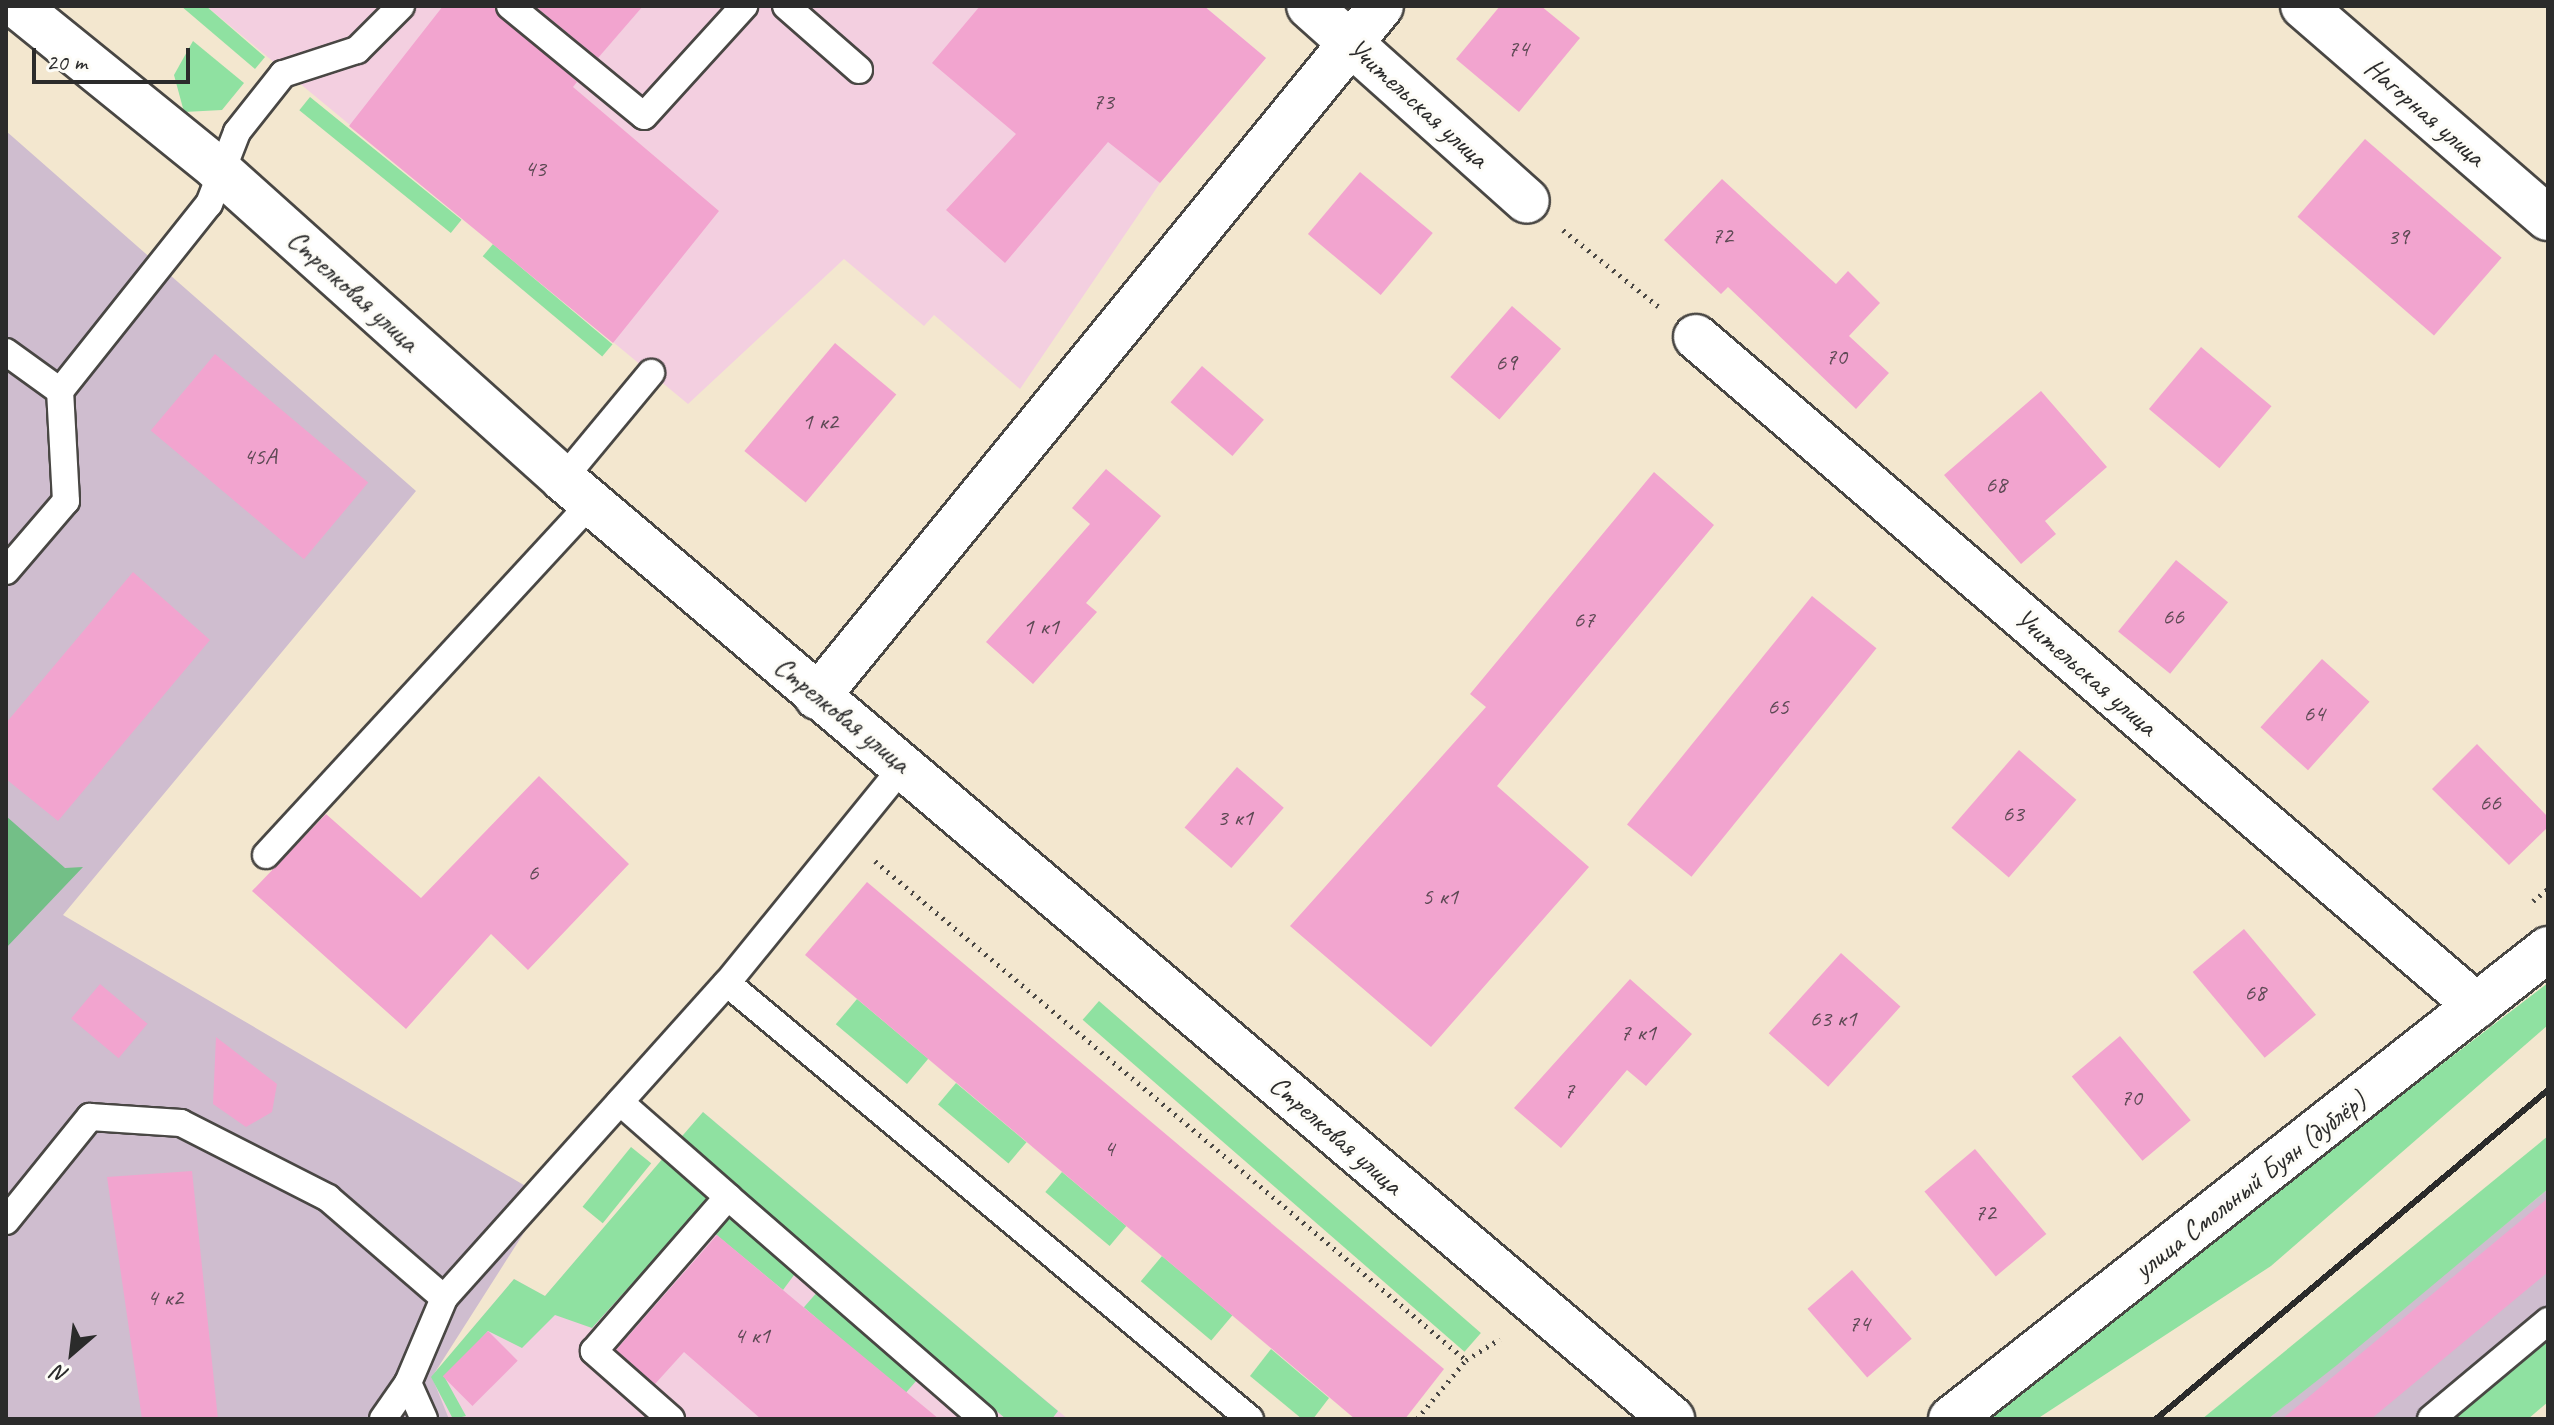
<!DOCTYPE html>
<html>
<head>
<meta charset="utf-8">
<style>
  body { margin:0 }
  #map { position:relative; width:2554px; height:1425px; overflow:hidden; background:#f3e7cf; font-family:Caveat,sans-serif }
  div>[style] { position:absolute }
  .built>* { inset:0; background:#f3cfe0 }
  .industrial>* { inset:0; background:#cfbdcf }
  .green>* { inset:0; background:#8fe1a1; transform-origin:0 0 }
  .forest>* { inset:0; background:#73bf87 }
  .building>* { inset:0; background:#f2a4cf; transform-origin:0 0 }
  .path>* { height:5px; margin-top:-2.5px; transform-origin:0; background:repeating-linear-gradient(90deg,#494744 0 2px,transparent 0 8px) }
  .roads { filter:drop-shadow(2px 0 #494744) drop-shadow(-2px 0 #494744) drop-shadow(0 2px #494744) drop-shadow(0 -2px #494744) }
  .service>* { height:26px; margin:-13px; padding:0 13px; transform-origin:13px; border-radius:13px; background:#fff }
  .minor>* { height:44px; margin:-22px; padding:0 22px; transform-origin:22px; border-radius:22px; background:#fff }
  .tertiary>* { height:44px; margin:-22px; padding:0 22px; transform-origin:22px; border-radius:22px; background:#fff }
  .rail>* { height:6px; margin:-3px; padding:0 3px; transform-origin:3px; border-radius:3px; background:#2b2b2b }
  span { translate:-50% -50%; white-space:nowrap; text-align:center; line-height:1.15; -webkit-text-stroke:6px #fdfcf7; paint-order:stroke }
  .number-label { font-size:24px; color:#5d4954 }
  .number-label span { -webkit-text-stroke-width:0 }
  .street-label { font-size:28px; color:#2b2b2b }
  .frame { position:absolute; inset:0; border:8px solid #2b2b2b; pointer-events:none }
  .north { position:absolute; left:32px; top:1313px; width:80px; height:80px; -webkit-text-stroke:6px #fdfcf7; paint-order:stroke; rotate:208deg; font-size:22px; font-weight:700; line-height:32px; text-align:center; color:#2b2b2b }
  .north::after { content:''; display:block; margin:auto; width:28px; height:36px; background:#2b2b2b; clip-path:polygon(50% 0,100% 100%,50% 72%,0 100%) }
  .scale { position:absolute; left:32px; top:48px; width:158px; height:36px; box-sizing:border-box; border:4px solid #2b2b2b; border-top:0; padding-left:10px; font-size:24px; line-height:28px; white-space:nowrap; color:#2b2b2b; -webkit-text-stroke:6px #fdfcf7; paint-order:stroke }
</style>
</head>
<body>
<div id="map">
  <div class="built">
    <i style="clip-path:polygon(206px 6px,1204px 6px,1266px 58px,1160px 183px,1020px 389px,934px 315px,924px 326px,844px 259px,688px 404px)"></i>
    <i style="clip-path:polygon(703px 1112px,1068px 1419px,449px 1419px,431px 1377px,514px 1279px,545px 1296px)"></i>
  </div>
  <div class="industrial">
    <i style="clip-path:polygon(6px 131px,416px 491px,63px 915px,546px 1198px,432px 1377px,449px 1419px,6px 1419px)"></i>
    <i style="clip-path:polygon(2548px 1189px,2548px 1341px,2453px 1419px,2268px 1419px)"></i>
  </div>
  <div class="green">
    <i style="clip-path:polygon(181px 6px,206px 6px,265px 57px,255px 69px)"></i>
    <i style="clip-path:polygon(193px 41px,244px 83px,222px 110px,184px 112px,174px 75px)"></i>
    <i style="left:310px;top:97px;width:195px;height:17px;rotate:39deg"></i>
    <i style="left:493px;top:244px;width:156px;height:16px;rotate:40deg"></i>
    <i style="clip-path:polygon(2548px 983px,2548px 1025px,2271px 1266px,2037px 1419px,1978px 1419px)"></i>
    <i style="left:857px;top:999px;width:93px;height:33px;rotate:40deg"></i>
    <i style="left:1099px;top:1001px;width:506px;height:25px;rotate:41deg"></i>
    <i style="left:956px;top:1083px;width:92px;height:28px;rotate:40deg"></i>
    <i style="clip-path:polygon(703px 1112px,1058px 1411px,1052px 1419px,1006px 1419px,677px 1142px)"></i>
    <i style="clip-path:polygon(2548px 1136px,2548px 1189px,2337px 1365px,2268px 1419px,2202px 1419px)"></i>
    <i style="left:631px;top:1147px;width:26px;height:77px;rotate:39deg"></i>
    <i style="clip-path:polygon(664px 1157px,711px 1196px,592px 1328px,555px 1315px,522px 1348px,488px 1331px,445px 1378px,466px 1416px,453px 1419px,431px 1377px,514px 1279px,545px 1296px)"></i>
    <i style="left:1062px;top:1172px;width:84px;height:26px;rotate:40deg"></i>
    <i style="clip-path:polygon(732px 1212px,797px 1271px,783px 1290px,708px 1228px)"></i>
    <i style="left:1162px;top:1256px;width:92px;height:33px;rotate:40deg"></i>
    <i style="left:819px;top:1290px;width:133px;height:23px;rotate:41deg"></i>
    <i style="clip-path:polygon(2548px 1341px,2548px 1402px,2528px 1419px,2453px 1419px)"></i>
    <i style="clip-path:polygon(1271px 1349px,1329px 1398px,1313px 1419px,1302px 1419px,1250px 1376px)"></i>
  </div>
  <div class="forest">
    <i style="clip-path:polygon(6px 816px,65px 868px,83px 867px,6px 948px)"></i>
  </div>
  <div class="building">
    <i style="clip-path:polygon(443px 6px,494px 6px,577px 82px,573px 87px,719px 211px,613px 343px,349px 126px)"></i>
    <i style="clip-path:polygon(535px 6px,643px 6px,598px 58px)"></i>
    <i style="clip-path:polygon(980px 6px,1204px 6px,1266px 58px,1160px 183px,1108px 142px,1005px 263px,946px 210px,1016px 134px,932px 63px)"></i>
    <i style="clip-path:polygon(1500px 6px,1541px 6px,1580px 38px,1519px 112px,1456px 59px)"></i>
    <i style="left:2365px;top:139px;width:181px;height:103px;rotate:41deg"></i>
    <i style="left:1360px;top:172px;width:95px;height:81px;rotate:40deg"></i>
    <i style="clip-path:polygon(1722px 179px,1836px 284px,1848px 271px,1880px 303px,1849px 336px,1889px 373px,1856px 409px,1728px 287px,1721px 294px,1664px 240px)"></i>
    <i style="left:1512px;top:306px;width:65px;height:94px;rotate:41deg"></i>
    <i style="left:835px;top:343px;width:80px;height:141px;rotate:40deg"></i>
    <i style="left:2201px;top:347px;width:92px;height:81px;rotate:40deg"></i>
    <i style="left:215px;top:354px;width:200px;height:100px;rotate:40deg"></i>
    <i style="left:1202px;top:366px;width:82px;height:48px;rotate:41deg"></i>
    <i style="clip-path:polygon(2041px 391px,2107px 467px,2045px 521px,2056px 534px,2021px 564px,1944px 475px)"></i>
    <i style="clip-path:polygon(1106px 469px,1161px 516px,1086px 603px,1097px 612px,1033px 684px,986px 642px,1090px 524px,1072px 508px)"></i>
    <i style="clip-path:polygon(1654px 472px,1714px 525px,1497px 786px,1589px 867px,1431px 1047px,1290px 926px,1486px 707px,1470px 694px)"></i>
    <i style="left:2176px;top:560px;width:67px;height:92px;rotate:39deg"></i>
    <i style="clip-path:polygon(133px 572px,210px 640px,58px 821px,6px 779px,6px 723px)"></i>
    <i style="left:1812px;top:596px;width:83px;height:294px;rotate:39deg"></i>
    <i style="left:2322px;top:659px;width:64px;height:92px;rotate:42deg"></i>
    <i style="clip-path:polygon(2477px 744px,2548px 817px,2548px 827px,2509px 865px,2432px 789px)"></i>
    <i style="left:2019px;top:750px;width:76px;height:103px;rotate:41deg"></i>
    <i style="left:1237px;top:767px;width:62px;height:80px;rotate:41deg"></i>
    <i style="clip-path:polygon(539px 776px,629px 864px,528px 970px,491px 934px,406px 1029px,252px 891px,326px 814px,421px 898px)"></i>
    <i style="clip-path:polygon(867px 882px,1444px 1369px,1405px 1419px,1355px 1419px,805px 955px)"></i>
    <i style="left:2244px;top:929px;width:112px;height:67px;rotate:50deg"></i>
    <i style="left:1841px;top:953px;width:80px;height:108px;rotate:42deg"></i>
    <i style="clip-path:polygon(1630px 979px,1692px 1034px,1646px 1086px,1627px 1070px,1561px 1148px,1514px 1108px)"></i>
    <i style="left:100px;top:984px;width:62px;height:45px;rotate:40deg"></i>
    <i style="left:2120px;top:1036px;width:110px;height:63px;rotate:50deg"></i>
    <i style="clip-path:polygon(216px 1037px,277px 1084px,272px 1112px,246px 1127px,213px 1104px)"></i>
    <i style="left:1975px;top:1149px;width:111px;height:66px;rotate:50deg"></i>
    <i style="clip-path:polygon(192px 1171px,218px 1419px,142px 1419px,107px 1177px)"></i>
    <i style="clip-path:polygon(2548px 1198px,2548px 1272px,2371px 1419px,2282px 1419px)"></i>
    <i style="clip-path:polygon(717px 1235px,796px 1301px,939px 1419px,761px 1419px,684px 1352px,655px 1384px,616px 1350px)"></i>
    <i style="left:1852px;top:1270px;width:91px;height:59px;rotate:49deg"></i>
    <i style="left:488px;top:1331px;width:42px;height:64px;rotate:45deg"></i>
  </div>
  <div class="path">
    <i style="left:1563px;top:230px;width:122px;rotate:38.7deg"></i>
    <i style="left:875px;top:861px;width:773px;rotate:40.18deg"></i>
    <i style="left:1466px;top:1360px;width:40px;rotate:-32deg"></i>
    <i style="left:2533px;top:901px;width:19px;rotate:-39deg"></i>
    <i style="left:1417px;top:1419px;width:77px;rotate:-50.3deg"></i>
  </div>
  <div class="roads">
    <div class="service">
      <i style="left:510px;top:6px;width:173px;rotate:39.4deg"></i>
      <i style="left:644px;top:116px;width:149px;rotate:-47.7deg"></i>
      <i style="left:786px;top:6px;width:97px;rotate:41.2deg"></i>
      <i style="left:6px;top:352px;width:67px;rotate:35.8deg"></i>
      <i style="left:60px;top:391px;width:239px;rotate:-51.5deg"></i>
      <i style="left:209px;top:204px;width:77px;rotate:-68.7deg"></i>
      <i style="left:237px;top:132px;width:74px;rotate:-51.6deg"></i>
      <i style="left:283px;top:74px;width:78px;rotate:-18deg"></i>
      <i style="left:357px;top:50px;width:62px;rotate:-45deg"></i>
      <i style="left:563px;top:479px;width:138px;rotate:-50.3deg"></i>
      <i style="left:6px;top:571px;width:92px;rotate:-49.4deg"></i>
      <i style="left:66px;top:501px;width:110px;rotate:-93.1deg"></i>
      <i style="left:266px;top:855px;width:481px;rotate:-47.3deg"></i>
      <i style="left:727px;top:983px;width:681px;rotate:39.82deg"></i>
      <i style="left:620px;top:1102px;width:144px;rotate:41.3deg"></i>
      <i style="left:6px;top:1221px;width:134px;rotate:-51.1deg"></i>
      <i style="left:90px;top:1117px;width:91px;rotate:3.8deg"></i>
      <i style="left:181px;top:1123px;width:165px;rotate:27deg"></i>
      <i style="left:328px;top:1198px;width:153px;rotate:40.8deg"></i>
      <i style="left:408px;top:1383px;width:39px;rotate:66deg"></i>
      <i style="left:383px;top:1419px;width:44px;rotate:-55.2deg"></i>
      <i style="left:408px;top:1383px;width:92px;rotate:-67deg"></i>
      <i style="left:444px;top:1298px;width:423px;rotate:-48.1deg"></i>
      <i style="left:727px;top:983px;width:281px;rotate:-50.9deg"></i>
      <i style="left:671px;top:1419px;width:103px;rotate:-138.6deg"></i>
      <i style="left:594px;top:1351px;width:204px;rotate:-49deg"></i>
      <i style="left:728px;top:1197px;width:338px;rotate:41deg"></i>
      <i style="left:2431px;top:1419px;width:153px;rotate:-39.9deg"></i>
    </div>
    <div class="minor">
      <i style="left:1309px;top:6px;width:292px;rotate:41.8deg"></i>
      <i style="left:2303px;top:6px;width:324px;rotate:40.9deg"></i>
      <i style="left:1696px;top:337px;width:1028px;rotate:40.58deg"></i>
      <i style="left:817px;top:697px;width:892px;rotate:-50.78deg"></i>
      <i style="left:1951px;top:1419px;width:760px;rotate:-38.21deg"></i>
    </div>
    <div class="tertiary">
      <i style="left:17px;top:6px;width:259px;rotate:39deg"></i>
      <i style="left:218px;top:169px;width:464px;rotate:41.9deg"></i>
      <i style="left:563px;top:479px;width:1454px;rotate:40.28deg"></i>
    </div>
  </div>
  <div class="rail">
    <i style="left:2156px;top:1419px;width:512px;rotate:-40.01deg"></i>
  </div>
  <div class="number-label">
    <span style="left:1518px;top:49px">74</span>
    <span style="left:1103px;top:102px">73</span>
    <span style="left:535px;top:169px">43</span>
    <span style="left:1722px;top:236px">72</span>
    <span style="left:2398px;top:237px">39</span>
    <span style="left:1836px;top:357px">70</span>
    <span style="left:1506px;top:363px">69</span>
    <span style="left:820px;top:422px">1 к2</span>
    <span style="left:260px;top:457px">45А</span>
    <span style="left:1996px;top:485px">68</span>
    <span style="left:2173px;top:617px">66</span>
    <span style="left:1584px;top:620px">67</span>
    <span style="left:1041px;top:627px">1 к1</span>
    <span style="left:1778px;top:707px">65</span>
    <span style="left:2314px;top:714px">64</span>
    <span style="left:2490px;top:803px">66</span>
    <span style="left:2013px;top:814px">63</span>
    <span style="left:1235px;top:818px">3 к1</span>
    <span style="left:533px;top:873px">6</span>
    <span style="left:1440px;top:897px">5 к1</span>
    <span style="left:2255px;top:993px">68</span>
    <span style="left:1833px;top:1019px">63 к1</span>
    <span style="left:1638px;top:1033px">7 к1</span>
    <span style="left:1569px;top:1091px">7</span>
    <span style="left:2131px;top:1098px">70</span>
    <span style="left:1109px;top:1149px">4</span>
    <span style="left:1985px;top:1213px">72</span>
    <span style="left:165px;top:1298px">4 к2</span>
    <span style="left:1859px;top:1324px">74</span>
    <span style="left:752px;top:1336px">4 к1</span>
  </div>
  <div class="street-label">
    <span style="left:1418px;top:103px;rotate:42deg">Учительская улица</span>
    <span style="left:2425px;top:112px;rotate:41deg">Нагорная улица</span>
    <span style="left:353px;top:291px;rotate:42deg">Стрелковая улица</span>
    <span style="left:2086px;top:672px;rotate:41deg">Учительская улица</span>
    <span style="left:842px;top:715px;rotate:39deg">Стрелковая улица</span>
    <span style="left:1336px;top:1135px;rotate:41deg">Стрелковая улица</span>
    <span style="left:2250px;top:1185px;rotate:-38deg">улица Смольный Буян (дублёр)</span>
  </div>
  <div class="frame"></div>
  <div class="north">N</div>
  <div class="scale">20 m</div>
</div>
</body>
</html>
